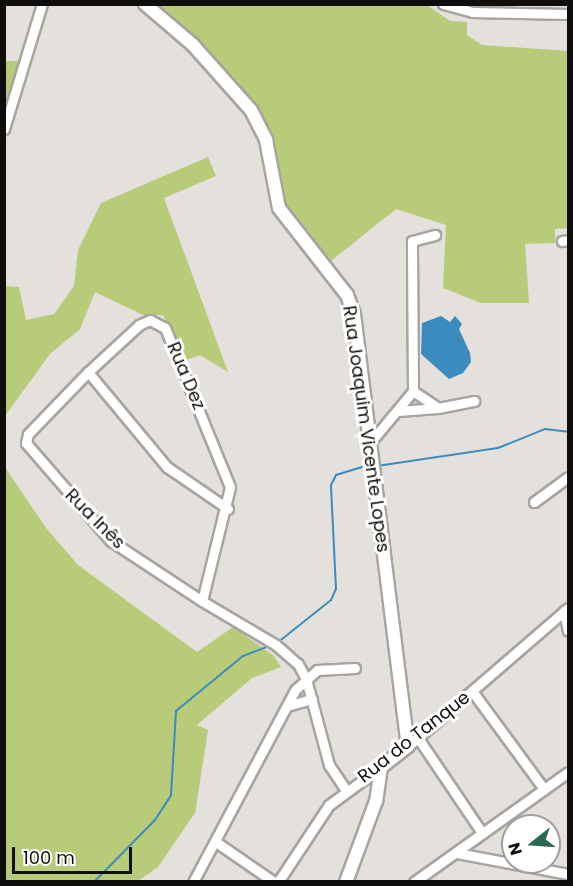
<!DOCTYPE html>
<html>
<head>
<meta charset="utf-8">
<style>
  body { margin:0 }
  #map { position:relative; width:573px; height:886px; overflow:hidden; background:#e4e0db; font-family:Poppins,sans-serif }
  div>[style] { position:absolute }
  .green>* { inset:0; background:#b7cb79 }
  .water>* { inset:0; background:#3c8bbf }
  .stream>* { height:2px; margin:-1px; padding:0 1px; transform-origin:1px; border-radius:1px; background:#3c8bbf }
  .roads { filter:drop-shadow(2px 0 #a8a49f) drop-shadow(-2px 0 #a8a49f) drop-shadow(0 2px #a8a49f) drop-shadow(0 -2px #a8a49f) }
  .minor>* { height:9px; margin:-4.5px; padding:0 4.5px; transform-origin:4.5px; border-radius:4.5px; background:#fff }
  .tertiary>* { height:12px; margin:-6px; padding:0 6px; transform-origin:6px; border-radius:6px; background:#fff }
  span { translate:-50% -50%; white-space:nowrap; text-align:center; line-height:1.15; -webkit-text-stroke:6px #fff; paint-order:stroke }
  .street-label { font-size:18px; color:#0f0e0c }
  .frame { position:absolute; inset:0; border:6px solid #0f0e0c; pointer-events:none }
  .north { position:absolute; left:501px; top:814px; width:60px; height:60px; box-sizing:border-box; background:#fff; border:2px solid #9f9f9e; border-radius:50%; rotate:253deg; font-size:16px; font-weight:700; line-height:24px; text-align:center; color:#0f0e0c }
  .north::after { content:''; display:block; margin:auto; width:21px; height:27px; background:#2b6955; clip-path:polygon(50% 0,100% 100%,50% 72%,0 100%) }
  .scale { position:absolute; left:12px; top:847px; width:120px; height:27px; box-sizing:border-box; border:3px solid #0f0e0c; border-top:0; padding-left:8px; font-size:18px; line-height:21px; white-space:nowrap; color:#0f0e0c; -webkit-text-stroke:4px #fff; paint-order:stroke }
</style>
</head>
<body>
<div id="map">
  <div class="green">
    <i style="clip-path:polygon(156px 5px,427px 5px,450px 21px,467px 22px,467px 35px,482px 45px,568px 51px,568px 228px,555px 229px,555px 243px,525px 244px,529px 303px,481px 303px,443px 288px,446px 225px,396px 209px,331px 261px,284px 202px,274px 137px,256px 104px)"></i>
    <i style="clip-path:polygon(5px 61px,19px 61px,5px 107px,4px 61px)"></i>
    <i style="clip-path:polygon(208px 157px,216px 176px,164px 198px,228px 372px,200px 355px,186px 360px,163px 315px,143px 315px,95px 292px,80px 329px,50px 354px,5px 416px,5px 286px,19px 287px,26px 320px,54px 314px,74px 286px,78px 250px,101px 203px)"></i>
    <i style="clip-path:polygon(5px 467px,46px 528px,78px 565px,197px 652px,233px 627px,274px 656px,281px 667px,252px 678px,197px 725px,208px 730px,195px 813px,158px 867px,138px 881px,5px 881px)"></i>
  </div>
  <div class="water">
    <i style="clip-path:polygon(441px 316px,450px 322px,455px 316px,462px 324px,459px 329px,470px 353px,471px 362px,463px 373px,449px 379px,421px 354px,422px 323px)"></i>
  </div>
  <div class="stream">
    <i style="left:377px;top:466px;width:122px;rotate:-8.5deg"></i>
    <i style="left:498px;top:448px;width:51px;rotate:-22deg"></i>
    <i style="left:545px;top:429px;width:23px;rotate:7deg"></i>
    <i style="left:277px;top:643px;width:69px;rotate:-38.5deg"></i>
    <i style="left:331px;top:600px;width:12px;rotate:-66deg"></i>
    <i style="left:336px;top:589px;width:104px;rotate:-92.8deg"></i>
    <i style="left:331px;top:485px;width:11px;rotate:-63deg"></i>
    <i style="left:336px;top:475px;width:34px;rotate:-17deg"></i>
    <i style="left:94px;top:882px;width:87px;rotate:-45.5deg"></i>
    <i style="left:155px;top:820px;width:30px;rotate:-57deg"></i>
    <i style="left:171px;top:795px;width:84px;rotate:-86.6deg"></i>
    <i style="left:176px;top:711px;width:87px;rotate:-39.4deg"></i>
    <i style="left:243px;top:656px;width:30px;rotate:-21deg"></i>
  </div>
  <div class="roads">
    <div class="minor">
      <i style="left:443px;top:4px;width:30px;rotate:15deg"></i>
      <i style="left:472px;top:12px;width:96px;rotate:1.2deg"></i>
      <i style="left:4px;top:129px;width:131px;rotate:-73.1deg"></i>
      <i style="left:562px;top:241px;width:6px;rotate:-9deg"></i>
      <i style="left:88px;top:372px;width:124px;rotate:50.3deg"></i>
      <i style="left:167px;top:467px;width:74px;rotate:34.5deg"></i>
      <i style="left:413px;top:391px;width:30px;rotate:34deg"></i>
      <i style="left:438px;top:408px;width:37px;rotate:-11deg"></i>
      <i style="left:398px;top:411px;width:40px;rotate:-4.3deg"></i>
      <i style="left:369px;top:444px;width:69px;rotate:-50.3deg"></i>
      <i style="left:413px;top:391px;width:150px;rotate:-90.4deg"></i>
      <i style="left:412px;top:241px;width:24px;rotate:-15deg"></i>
      <i style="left:534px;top:502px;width:42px;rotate:-36.3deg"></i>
      <i style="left:202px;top:601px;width:117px;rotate:-76.2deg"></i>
      <i style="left:230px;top:487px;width:172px;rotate:-112.2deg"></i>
      <i style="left:165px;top:328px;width:17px;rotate:-152deg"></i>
      <i style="left:150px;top:320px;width:12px;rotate:156deg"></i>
      <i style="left:139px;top:325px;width:69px;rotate:137.3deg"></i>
      <i style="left:88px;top:372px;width:86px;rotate:134.1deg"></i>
      <i style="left:28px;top:434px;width:9px;rotate:103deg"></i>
      <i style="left:26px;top:443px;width:130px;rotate:49.1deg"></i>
      <i style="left:111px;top:541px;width:109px;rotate:33.4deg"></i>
      <i style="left:202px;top:601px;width:86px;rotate:30.7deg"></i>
      <i style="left:276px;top:645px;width:29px;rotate:41deg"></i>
      <i style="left:298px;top:664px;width:17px;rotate:62deg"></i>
      <i style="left:306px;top:679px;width:89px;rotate:75deg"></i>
      <i style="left:329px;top:765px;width:30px;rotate:56deg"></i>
      <i style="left:564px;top:611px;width:20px;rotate:79deg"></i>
      <i style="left:472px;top:691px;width:122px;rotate:53.7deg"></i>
      <i style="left:287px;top:706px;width:26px;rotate:-16deg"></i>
      <i style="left:418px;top:738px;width:115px;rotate:56deg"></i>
      <i style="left:408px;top:746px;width:211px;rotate:-40.8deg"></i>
      <i style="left:216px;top:842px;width:70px;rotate:34.6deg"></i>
      <i style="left:457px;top:853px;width:113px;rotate:10.7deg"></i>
      <i style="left:193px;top:882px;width:217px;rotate:-62deg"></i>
      <i style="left:295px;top:690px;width:30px;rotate:-42deg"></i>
      <i style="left:317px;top:670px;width:38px;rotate:-3deg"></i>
      <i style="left:278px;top:882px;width:92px;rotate:-56.5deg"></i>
      <i style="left:329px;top:805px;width:64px;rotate:-36.2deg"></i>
      <i style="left:414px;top:882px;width:189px;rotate:-35.5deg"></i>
    </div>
    <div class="tertiary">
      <i style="left:145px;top:4px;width:63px;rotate:40.5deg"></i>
      <i style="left:193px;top:45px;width:87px;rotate:48.3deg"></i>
      <i style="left:251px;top:110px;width:34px;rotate:63deg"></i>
      <i style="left:266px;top:140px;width:69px;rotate:79.2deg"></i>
      <i style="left:279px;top:208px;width:110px;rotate:52deg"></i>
      <i style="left:347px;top:295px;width:20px;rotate:70deg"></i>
      <i style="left:354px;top:314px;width:435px;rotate:82.9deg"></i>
      <i style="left:408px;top:746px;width:34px;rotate:142deg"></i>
      <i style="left:381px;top:767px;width:34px;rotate:98deg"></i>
      <i style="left:376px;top:801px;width:86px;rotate:110.3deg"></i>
    </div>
  </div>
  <div class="street-label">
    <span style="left:186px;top:376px;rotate:67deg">Rua Dez</span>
    <span style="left:366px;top:429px;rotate:82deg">Rua Joaquim Vicente Lopes</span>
    <span style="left:95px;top:519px;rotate:45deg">Rua Inês</span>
    <span style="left:414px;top:737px;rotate:-38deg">Rua do Tanque</span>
  </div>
  <div class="frame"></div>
  <div class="north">N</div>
  <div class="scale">100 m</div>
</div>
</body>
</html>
